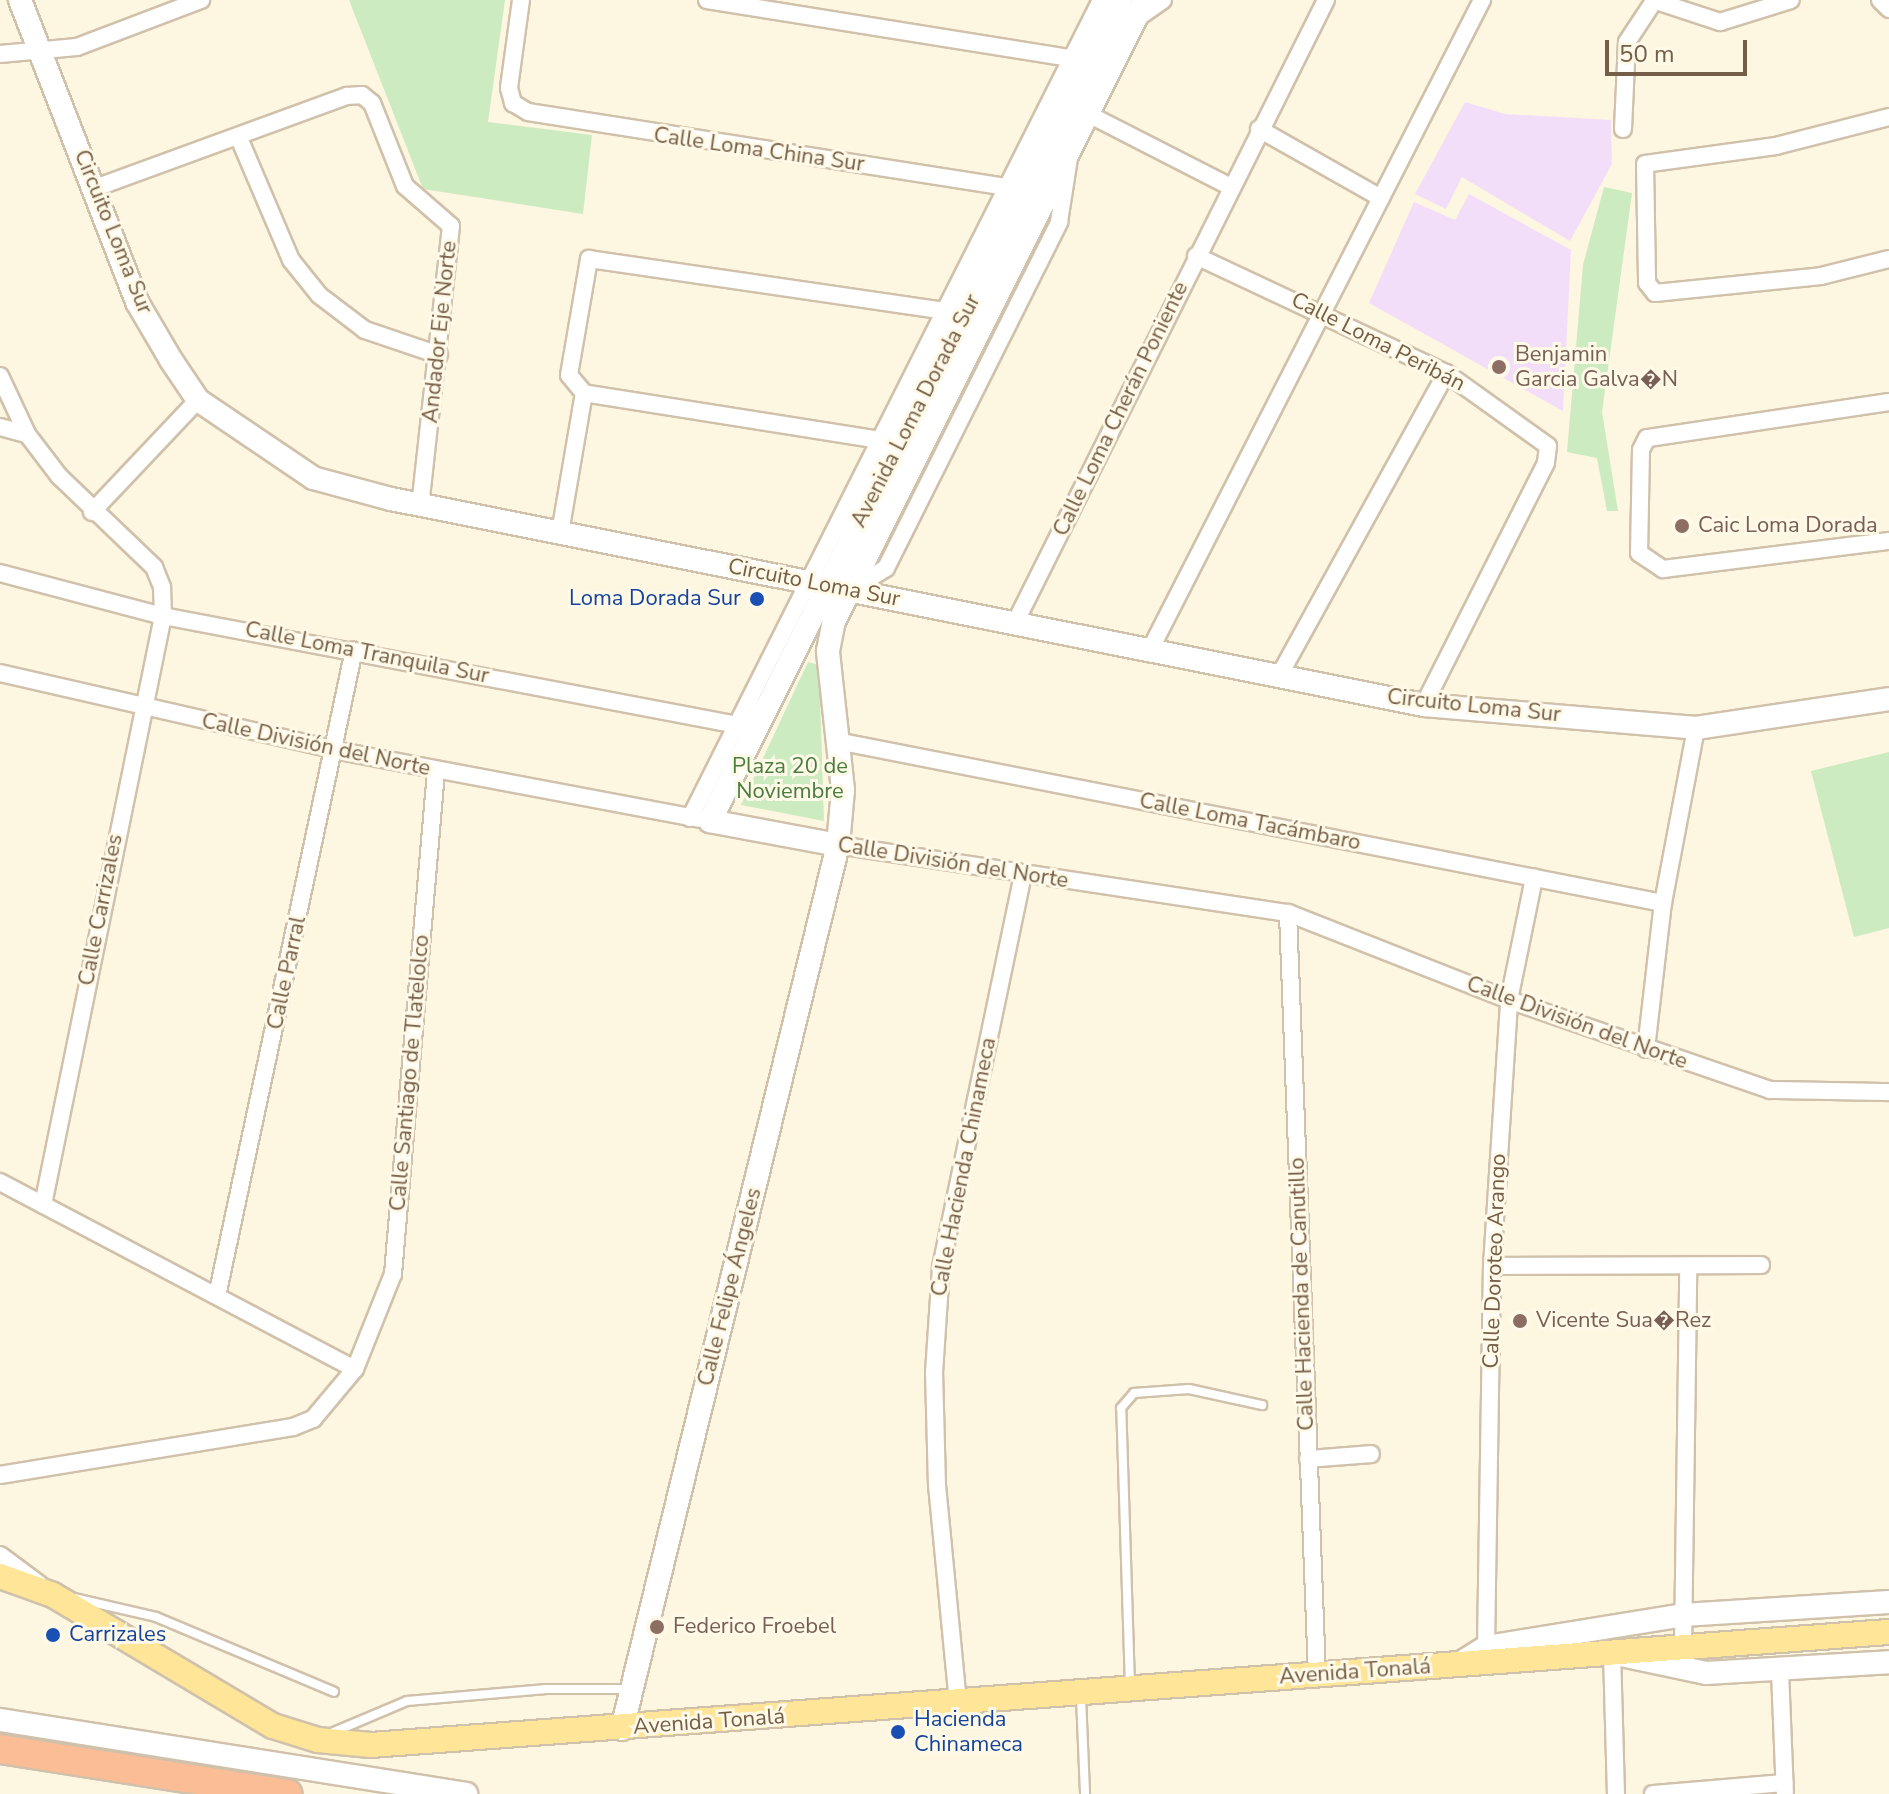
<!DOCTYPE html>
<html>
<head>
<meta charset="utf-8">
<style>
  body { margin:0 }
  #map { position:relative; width:1889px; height:1794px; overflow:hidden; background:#fdf6e1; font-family:"Nunito Sans",sans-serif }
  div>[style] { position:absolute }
  .education>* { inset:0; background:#f3def9 }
  .green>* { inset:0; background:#ccebc0 }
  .roads { filter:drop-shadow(2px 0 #d0c1ab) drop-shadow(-2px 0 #d0c1ab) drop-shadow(0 2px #d0c1ab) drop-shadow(0 -2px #d0c1ab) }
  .lane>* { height:8px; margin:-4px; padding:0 4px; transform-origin:4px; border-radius:4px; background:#fff }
  .street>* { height:16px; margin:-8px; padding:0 8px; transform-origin:8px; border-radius:8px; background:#fff }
  .secondary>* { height:22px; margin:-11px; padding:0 11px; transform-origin:11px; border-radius:11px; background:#fff }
  .primary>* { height:24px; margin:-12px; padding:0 12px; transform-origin:12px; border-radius:12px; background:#fee597 }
  .highway>* { height:28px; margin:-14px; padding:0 14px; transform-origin:14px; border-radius:14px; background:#fabd96 }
  .dots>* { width:22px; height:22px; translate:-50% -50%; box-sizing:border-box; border:4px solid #fff9e8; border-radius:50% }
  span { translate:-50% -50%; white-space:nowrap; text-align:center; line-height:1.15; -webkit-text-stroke:6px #fff9e8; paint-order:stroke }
  .street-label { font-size:22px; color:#755e47 }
  .education-label { font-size:22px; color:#785e54 }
  .left { translate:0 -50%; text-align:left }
  .transit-label { font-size:22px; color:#164399 }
  .right { translate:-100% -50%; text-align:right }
  .park-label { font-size:22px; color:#497c3f }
  .scale { position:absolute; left:1605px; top:40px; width:142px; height:36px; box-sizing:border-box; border:4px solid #755e47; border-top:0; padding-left:10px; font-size:24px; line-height:28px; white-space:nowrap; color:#755e47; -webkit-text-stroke:6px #fff9e8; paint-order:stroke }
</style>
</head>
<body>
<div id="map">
  <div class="education">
    <i style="clip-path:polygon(1465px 102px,1505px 114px,1611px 120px,1612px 164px,1570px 241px,1462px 177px,1446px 209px,1415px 194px)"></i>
    <i style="clip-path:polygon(1469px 194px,1571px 250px,1563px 411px,1369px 303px,1414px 202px,1455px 220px)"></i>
  </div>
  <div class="green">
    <i style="clip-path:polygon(349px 0,505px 0,488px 122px,592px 135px,583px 214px,423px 189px)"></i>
    <i style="clip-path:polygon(1604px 187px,1632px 193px,1602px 412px,1618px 511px,1607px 511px,1597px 458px,1567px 452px,1583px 265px)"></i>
    <i style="clip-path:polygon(808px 662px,819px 665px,824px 821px,741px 805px)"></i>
    <i style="clip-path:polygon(1889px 752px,1889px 928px,1854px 937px,1811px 771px)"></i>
  </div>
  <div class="roads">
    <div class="lane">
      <i style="left:74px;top:1598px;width:84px;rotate:13deg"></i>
      <i style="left:156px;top:1617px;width:193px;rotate:22.8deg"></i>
      <i style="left:1130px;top:1687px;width:279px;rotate:-91.8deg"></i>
      <i style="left:1121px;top:1408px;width:20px;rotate:-49deg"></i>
      <i style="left:1134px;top:1393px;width:55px;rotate:-4.2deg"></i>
      <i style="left:1189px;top:1389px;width:75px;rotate:12.4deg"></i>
      <i style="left:1081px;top:1697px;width:97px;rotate:87.6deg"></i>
      <i style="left:329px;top:1734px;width:85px;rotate:-22.9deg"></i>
      <i style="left:407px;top:1701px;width:140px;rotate:-4.9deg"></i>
      <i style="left:546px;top:1689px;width:86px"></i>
    </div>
    <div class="street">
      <i style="left:521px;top:0;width:89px;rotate:97.8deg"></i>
      <i style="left:509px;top:88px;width:16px;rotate:75deg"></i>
      <i style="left:513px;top:103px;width:17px;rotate:31deg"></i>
      <i style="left:528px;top:112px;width:485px;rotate:8.9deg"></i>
      <i style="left:707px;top:0;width:379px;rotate:9.1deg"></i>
      <i style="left:1653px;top:0;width:71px;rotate:18.2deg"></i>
      <i style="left:1720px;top:22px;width:74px;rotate:-17.2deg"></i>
      <i style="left:1880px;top:0;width:13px;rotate:45deg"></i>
      <i style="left:1136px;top:19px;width:33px;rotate:-35deg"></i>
      <i style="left:0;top:54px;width:77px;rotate:-5.2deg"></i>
      <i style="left:77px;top:47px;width:133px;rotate:-20.8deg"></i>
      <i style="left:1090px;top:115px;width:158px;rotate:27.1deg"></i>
      <i style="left:1889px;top:117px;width:117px;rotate:165.6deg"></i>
      <i style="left:1776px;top:146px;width:132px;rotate:172.2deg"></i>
      <i style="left:1645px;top:164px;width:119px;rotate:89deg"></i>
      <i style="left:1647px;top:283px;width:13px;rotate:51deg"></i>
      <i style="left:1655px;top:293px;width:167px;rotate:-5.8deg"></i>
      <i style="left:1821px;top:276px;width:70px;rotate:-14deg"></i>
      <i style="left:1259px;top:129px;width:140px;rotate:29.5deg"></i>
      <i style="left:1623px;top:129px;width:87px;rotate:-87.4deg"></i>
      <i style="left:1627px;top:42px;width:49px;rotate:-56.6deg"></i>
      <i style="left:239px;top:138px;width:133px;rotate:66.9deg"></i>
      <i style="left:291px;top:260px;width:45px;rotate:51.3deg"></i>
      <i style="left:319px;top:295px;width:58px;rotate:37.3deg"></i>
      <i style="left:365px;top:330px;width:78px;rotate:18.7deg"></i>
      <i style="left:95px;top:188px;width:268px;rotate:-20.1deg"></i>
      <i style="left:347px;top:96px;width:15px;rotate:-4deg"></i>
      <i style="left:362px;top:95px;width:13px;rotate:39deg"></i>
      <i style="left:372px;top:103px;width:89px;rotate:68.3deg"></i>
      <i style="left:405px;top:186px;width:61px;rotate:41deg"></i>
      <i style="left:451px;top:226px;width:281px;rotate:96.3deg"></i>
      <i style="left:1196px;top:256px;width:276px;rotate:25.1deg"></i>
      <i style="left:1446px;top:373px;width:125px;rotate:35.6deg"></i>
      <i style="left:1548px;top:446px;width:17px;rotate:97deg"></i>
      <i style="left:1546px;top:463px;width:271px;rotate:116.8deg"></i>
      <i style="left:0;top:376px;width:64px;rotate:65deg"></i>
      <i style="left:27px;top:434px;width:53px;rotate:52.7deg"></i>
      <i style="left:59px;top:476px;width:132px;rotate:43.8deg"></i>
      <i style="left:154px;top:567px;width:22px;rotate:68deg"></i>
      <i style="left:162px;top:587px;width:29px;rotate:88deg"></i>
      <i style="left:163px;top:616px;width:601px;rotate:101.52deg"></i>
      <i style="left:1889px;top:402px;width:245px;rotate:171.5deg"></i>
      <i style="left:1647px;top:438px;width:13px;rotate:117deg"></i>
      <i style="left:1641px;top:450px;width:103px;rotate:91.1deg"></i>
      <i style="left:1639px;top:553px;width:29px;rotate:34deg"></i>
      <i style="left:1663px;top:569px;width:228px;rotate:-7.1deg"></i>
      <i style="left:0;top:427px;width:28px;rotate:15deg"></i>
      <i style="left:880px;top:440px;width:300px;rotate:-171deg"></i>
      <i style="left:584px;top:393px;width:23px;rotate:-130deg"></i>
      <i style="left:569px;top:375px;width:118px;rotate:-80.2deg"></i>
      <i style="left:589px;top:259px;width:360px;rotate:8.3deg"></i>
      <i style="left:92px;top:512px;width:154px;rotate:-46.6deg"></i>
      <i style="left:560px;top:533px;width:142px;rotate:-80.3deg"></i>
      <i style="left:0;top:573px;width:169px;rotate:14.8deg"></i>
      <i style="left:163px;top:616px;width:584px;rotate:10.75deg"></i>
      <i style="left:851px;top:590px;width:41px;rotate:-32.2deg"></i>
      <i style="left:886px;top:568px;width:387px;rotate:-63.4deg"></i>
      <i style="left:1059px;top:222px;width:65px;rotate:-81.1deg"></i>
      <i style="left:1015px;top:623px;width:696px;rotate:-63.47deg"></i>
      <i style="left:1150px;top:650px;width:730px;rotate:-62.94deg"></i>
      <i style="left:0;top:673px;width:344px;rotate:12.9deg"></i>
      <i style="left:335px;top:750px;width:370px;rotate:10.7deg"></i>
      <i style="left:1279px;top:676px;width:346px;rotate:-61.1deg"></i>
      <i style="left:837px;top:741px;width:842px;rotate:11.1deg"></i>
      <i style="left:690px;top:818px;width:915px;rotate:-63.32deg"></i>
      <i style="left:838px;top:845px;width:455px;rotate:8.6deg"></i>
      <i style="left:1288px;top:913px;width:238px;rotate:21.5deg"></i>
      <i style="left:1509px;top:1000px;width:276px;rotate:19deg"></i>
      <i style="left:1770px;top:1090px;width:119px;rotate:1deg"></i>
      <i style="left:1288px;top:913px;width:763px;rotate:87.82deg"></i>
      <i style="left:1646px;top:1049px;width:147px;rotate:-83.4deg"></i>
      <i style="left:1663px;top:903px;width:178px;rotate:-79.3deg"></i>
      <i style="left:0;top:1182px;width:401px;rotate:27.8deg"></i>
      <i style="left:1492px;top:1266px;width:269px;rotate:-0.2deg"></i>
      <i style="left:217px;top:1296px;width:660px;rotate:-78.03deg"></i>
      <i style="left:1308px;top:1459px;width:63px;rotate:-4.5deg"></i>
      <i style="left:0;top:1475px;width:297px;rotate:-9.3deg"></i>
      <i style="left:293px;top:1427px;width:22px;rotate:-22deg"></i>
      <i style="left:313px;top:1419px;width:65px;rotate:-50deg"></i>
      <i style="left:355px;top:1369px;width:102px;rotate:-68.2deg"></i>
      <i style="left:393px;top:1274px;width:505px;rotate:-85.11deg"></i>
      <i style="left:0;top:1555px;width:49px;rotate:36.6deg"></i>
      <i style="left:1486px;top:1647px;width:381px;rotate:-89.1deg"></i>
      <i style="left:1492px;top:1266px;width:267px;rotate:-86.3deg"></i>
      <i style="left:1509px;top:1000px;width:125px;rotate:-78.4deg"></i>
      <i style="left:1683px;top:1647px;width:381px;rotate:-89.2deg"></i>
      <i style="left:1612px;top:1652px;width:142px;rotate:88.4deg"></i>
      <i style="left:1780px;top:1671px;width:122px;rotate:87.7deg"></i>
      <i style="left:958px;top:1703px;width:218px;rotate:-95.5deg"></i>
      <i style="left:937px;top:1486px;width:113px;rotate:-91.5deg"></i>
      <i style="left:934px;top:1373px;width:106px;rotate:-86.2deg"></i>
      <i style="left:941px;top:1267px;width:401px;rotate:-78.2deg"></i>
      <i style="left:1653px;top:1794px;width:132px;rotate:-4.8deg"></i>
    </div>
    <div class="secondary">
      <i style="left:20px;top:0;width:324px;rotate:68.8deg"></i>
      <i style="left:137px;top:302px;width:67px;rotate:59.6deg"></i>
      <i style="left:171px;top:360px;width:48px;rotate:56deg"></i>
      <i style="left:198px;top:400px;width:139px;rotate:34.1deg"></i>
      <i style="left:313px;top:478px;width:81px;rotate:15.1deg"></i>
      <i style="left:391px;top:499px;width:1053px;rotate:11.28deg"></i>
      <i style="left:1424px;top:705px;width:273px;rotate:4.8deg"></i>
      <i style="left:1696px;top:728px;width:195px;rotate:-8.5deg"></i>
      <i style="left:838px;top:845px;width:130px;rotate:-169.4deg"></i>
      <i style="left:710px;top:821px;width:918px;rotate:-63.41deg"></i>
      <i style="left:1621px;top:1655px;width:87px;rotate:12deg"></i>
      <i style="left:1706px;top:1673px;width:183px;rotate:-3.4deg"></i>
      <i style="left:1459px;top:1664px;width:32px;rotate:-32deg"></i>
      <i style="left:1486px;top:1647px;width:200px;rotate:-9.2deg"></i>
      <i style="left:1683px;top:1615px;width:206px;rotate:-3.6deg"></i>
      <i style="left:0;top:1720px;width:472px;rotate:9deg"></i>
      <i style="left:622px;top:1729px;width:910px;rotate:-76.27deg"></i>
      <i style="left:838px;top:845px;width:55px;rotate:-84.8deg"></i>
      <i style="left:843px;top:790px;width:140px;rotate:-96.2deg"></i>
      <i style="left:828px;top:651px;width:31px;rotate:-79deg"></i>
      <i style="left:834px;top:621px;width:695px;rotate:-63.4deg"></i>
    </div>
    <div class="primary">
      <i style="left:0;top:1576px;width:56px;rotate:19.7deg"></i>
      <i style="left:53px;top:1595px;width:256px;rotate:30.8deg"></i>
      <i style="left:273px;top:1726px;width:47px;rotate:17.3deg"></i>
      <i style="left:318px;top:1740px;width:53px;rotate:5.4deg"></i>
      <i style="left:371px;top:1745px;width:1522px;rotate:-4.26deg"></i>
    </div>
    <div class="highway">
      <i style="left:0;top:1749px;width:291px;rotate:8.9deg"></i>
    </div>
  </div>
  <div class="dots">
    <i style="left:1499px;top:367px;background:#8d6e63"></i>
    <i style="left:1682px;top:526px;background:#8d6e63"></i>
    <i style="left:757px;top:599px;background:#1a4fb4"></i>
    <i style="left:1520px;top:1321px;background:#8d6e63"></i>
    <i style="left:657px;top:1627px;background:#8d6e63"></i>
    <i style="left:53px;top:1635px;background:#1a4fb4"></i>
    <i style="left:898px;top:1732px;background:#1a4fb4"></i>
  </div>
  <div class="street-label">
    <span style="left:759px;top:150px;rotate:8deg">Calle Loma China Sur</span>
    <span style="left:113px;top:232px;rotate:68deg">Circuito Loma Sur</span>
    <span style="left:440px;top:332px;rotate:-84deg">Andador Eje Norte</span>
    <span style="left:1378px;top:342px;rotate:27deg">Calle Loma Peribán</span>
    <span style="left:1121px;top:409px;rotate:-64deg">Calle Loma Cherán Poniente</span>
    <span style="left:916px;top:411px;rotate:-63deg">Avenida Loma Dorada Sur</span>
    <span style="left:814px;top:583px;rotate:11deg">Circuito Loma Sur</span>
    <span style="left:367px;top:653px;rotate:11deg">Calle Loma Tranquila Sur</span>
    <span style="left:1474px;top:706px;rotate:6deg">Circuito Loma Sur</span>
    <span style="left:316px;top:745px;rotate:12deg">Calle División del Norte</span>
    <span style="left:1250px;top:822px;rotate:11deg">Calle Loma Tacámbaro</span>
    <span style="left:953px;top:863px;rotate:9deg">Calle División del Norte</span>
    <span style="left:101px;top:910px;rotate:-79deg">Calle Carrizales</span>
    <span style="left:287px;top:973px;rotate:-78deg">Calle Parral</span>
    <span style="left:1577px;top:1023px;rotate:20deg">Calle División del Norte</span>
    <span style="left:410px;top:1073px;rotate:-85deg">Calle Santiago de Tlatelolco</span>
    <span style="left:964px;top:1167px;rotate:-79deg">Calle Hacienda Chinameca</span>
    <span style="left:1495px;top:1261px;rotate:-88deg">Calle Doroteo Arango</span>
    <span style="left:730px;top:1287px;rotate:-76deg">Calle Felipe Ángeles</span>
    <span style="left:1302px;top:1294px;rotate:-92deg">Calle Hacienda de Canutillo</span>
    <span style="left:1355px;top:1672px;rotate:-4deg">Avenida Tonalá</span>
    <span style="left:709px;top:1722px;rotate:-4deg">Avenida Tonalá</span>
  </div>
  <div class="education-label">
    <span class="left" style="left:1515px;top:367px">Benjamin<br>Garcia Galva�N</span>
    <span class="left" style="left:1698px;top:526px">Caic Loma Dorada</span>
    <span class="left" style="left:1536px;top:1321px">Vicente Sua�Rez</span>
    <span class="left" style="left:673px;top:1627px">Federico Froebel</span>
  </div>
  <div class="transit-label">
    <span class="right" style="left:741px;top:599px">Loma Dorada Sur</span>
    <span class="left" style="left:69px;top:1635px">Carrizales</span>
    <span class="left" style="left:914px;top:1732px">Hacienda<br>Chinameca</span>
  </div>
  <div class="park-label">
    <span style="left:790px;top:779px">Plaza 20 de<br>Noviembre</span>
  </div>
  <div class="scale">50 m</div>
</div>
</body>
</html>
